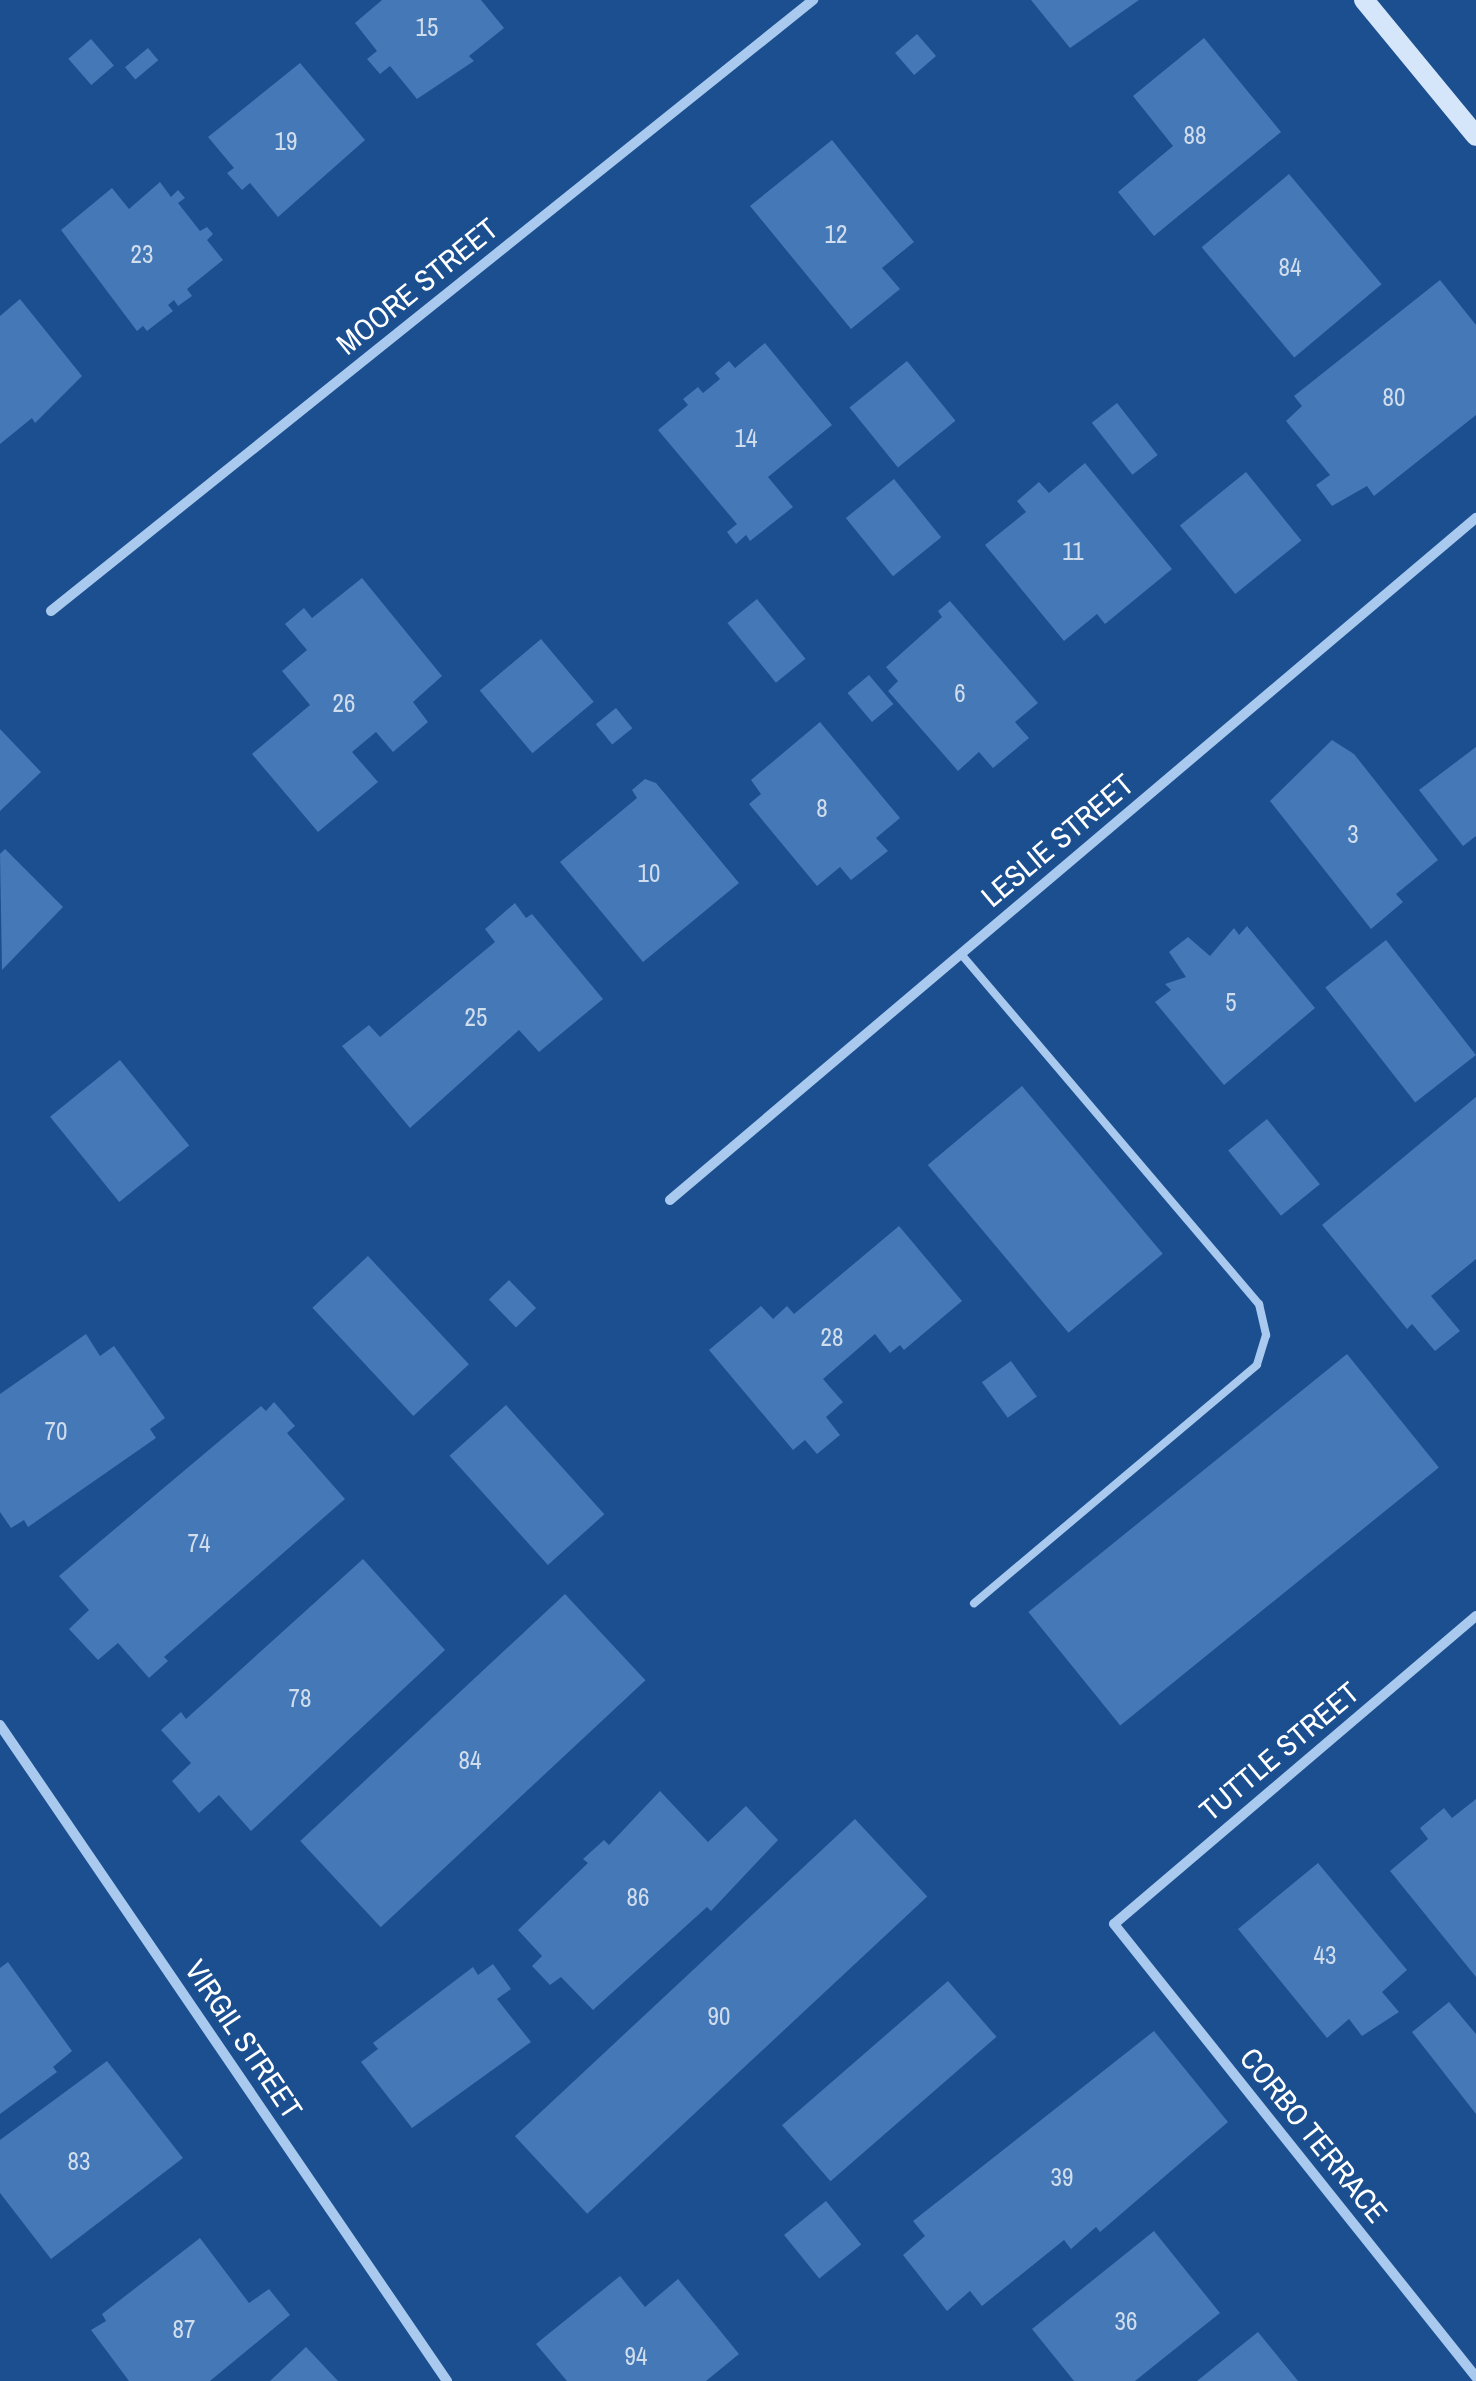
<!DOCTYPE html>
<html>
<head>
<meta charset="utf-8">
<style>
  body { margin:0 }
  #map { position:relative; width:1476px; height:2381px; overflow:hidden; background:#1b4f8f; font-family:"Archivo Narrow",sans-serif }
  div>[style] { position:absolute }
  .building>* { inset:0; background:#4478b7; transform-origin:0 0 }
  .service>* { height:8px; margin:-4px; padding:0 4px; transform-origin:4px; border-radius:4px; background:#a9c9ee }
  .minor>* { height:10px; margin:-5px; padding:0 5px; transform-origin:5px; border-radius:5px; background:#a9c9ee }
  .secondary>* { height:20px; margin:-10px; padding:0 10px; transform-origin:10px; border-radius:10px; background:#d6e6fa }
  span { translate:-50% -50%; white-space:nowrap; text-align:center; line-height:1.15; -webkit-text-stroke:8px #1b4f8f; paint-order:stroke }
  .number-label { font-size:25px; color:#d0dded }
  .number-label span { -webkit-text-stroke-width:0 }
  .street-label { font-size:30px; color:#fff }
</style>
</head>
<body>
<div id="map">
  <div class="building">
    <i style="clip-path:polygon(382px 0,481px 0,504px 28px,469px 56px,474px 61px,417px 99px,390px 66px,380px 74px,367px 59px,377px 51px,355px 23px)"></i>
    <i style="clip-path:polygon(1031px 0,1139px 0,1070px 48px)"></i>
    <i style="left:917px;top:34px;width:29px;height:29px;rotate:49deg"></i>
    <i style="clip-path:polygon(1204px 38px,1281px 132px,1154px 236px,1118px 192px,1173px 146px,1133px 96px)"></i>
    <i style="left:91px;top:39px;width:35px;height:30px;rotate:49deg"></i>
    <i style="left:148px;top:48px;width:16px;height:30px;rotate:50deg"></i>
    <i style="clip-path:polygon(300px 63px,365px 140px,278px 217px,250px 183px,242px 190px,227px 173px,234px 168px,208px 137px)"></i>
    <i style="clip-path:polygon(832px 140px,914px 242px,882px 268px,900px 289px,851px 329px,750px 206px)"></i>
    <i style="left:1289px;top:174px;width:144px;height:114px;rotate:50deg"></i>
    <i style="clip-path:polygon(160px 182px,171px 197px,178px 190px,185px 198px,178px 203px,200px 231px,207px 227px,213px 234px,207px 240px,223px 260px,187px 289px,192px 296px,178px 306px,174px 300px,168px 305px,173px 311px,147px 331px,143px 326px,137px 331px,61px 230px,112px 188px,129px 209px)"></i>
    <i style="clip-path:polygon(1440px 280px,1476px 325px,1476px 415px,1374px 496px,1367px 486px,1332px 506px,1316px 485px,1330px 475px,1286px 421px,1302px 406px,1294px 396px)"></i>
    <i style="clip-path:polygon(20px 299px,82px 376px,35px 423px,32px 418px,0 444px,0 316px)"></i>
    <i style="clip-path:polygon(765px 343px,832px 425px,768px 477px,793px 507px,750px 541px,746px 535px,736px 544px,727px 532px,737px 524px,658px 430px,688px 405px,683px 399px,698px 387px,703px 393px,720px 379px,715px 373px,729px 361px,735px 368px)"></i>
    <i style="left:907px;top:361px;width:77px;height:74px;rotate:51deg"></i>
    <i style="left:1117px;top:403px;width:66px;height:32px;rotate:52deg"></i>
    <i style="clip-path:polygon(1085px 463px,1172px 569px,1105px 624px,1097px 614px,1064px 641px,985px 545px,1026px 512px,1017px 501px,1039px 482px,1049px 493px)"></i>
    <i style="left:1246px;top:472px;width:88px;height:85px;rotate:51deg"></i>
    <i style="left:894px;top:479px;width:75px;height:62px;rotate:51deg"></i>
    <i style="clip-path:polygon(362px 578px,442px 676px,413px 702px,428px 722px,393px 752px,376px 732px,352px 752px,378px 782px,318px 832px,252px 754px,310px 705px,282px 671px,307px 650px,285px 624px,304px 608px,312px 618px)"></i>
    <i style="left:757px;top:599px;width:77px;height:38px;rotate:51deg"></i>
    <i style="clip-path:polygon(950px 601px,1038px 703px,1015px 722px,1029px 738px,993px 768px,979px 752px,958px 771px,888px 691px,898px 681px,886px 667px,942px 617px,938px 611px)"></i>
    <i style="left:541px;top:639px;width:82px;height:80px;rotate:50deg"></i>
    <i style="left:869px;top:675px;width:38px;height:28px;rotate:50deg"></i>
    <i style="left:616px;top:708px;width:26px;height:26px;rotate:51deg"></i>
    <i style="clip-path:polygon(820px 722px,900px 818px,876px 838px,888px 851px,851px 880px,840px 867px,817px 886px,749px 804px,761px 794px,751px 780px)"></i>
    <i style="clip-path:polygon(0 729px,41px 772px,0 811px)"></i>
    <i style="clip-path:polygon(1332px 740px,1354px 754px,1438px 860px,1396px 894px,1403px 902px,1371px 929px,1270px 801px)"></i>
    <i style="clip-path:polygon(1476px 747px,1476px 836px,1463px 846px,1419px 790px)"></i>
    <i style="clip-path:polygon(645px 779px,656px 783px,739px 883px,643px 962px,560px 862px,637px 798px,632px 790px)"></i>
    <i style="clip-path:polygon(5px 849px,63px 907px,2px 970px,0 854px)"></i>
    <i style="clip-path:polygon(515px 903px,526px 918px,532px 914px,603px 999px,539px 1052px,519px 1030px,410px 1128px,342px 1046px,369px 1025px,380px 1037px,495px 942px,485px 929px)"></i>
    <i style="clip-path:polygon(1247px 926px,1315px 1008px,1224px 1085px,1155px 1002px,1171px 990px,1165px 984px,1186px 977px,1169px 952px,1188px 937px,1210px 956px,1234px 928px,1239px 935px)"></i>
    <i style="left:1386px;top:940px;width:146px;height:77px;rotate:52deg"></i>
    <i style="left:120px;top:1060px;width:110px;height:90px;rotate:51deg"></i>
    <i style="left:1022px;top:1086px;width:219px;height:123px;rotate:50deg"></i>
    <i style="clip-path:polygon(1476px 1097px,1476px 1259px,1431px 1296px,1460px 1331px,1435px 1351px,1412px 1324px,1407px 1329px,1322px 1225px)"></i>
    <i style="left:1267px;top:1119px;width:84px;height:50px;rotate:51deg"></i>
    <i style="clip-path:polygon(899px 1226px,962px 1301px,904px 1350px,900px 1345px,890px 1353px,875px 1334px,823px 1379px,843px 1402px,826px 1417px,840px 1435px,817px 1454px,805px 1440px,793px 1450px,709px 1350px,761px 1306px,773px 1319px,787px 1306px,794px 1314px)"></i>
    <i style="left:368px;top:1256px;width:148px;height:76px;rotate:47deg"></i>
    <i style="left:509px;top:1280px;width:39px;height:28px;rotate:46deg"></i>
    <i style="clip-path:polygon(86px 1334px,100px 1356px,114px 1346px,165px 1418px,150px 1429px,156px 1438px,28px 1527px,24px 1520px,11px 1528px,0 1512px,0 1394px)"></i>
    <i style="left:1347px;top:1354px;width:146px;height:410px;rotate:51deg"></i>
    <i style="left:1011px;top:1361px;width:44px;height:36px;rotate:54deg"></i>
    <i style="clip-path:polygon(274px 1402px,295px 1426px,287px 1433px,345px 1499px,164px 1657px,168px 1661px,149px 1678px,118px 1643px,98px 1660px,69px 1629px,89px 1610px,59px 1576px,261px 1406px,266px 1411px)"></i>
    <i style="left:506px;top:1405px;width:147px;height:76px;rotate:48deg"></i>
    <i style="clip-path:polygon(363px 1559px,445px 1650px,251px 1831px,219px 1795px,199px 1813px,172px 1781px,191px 1763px,161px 1730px,181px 1712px,186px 1719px)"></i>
    <i style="left:565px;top:1594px;width:118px;height:362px;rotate:47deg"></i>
    <i style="clip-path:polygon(660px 1791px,708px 1842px,746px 1806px,778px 1840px,711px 1911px,707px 1907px,593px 2010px,561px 1977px,550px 1985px,532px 1966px,542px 1956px,518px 1930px,588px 1863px,583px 1859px,604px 1840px,609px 1845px)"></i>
    <i style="clip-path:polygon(1476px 1799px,1476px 1977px,1390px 1871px,1428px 1839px,1420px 1828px,1444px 1808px,1452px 1818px)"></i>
    <i style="left:855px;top:1819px;width:106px;height:465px;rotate:47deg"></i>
    <i style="clip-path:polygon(1318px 1863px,1407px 1970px,1382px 1992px,1399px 2012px,1362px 2036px,1349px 2019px,1327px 2038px,1238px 1929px)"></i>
    <i style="clip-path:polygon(8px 1962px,72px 2051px,53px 2067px,57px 2072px,0 2114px,0 1968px)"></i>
    <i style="clip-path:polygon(493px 1964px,511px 1989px,497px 1999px,531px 2042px,412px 2128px,361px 2062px,378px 2049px,373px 2043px,473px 1967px,478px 1975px)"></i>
    <i style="left:948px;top:1981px;width:74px;height:220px;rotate:49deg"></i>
    <i style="clip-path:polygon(1449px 2002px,1476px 2034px,1476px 2114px,1412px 2032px)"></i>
    <i style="clip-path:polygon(1154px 2031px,1228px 2122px,1100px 2232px,1096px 2227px,1071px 2249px,1064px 2240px,982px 2306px,970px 2291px,947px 2311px,903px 2255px,925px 2236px,913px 2221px)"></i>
    <i style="clip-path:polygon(107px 2061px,183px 2158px,51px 2259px,0 2193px,0 2140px)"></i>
    <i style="left:826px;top:2201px;width:56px;height:54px;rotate:51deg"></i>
    <i style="clip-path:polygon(1154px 2231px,1220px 2313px,1135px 2381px,1074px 2381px,1032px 2329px)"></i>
    <i style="clip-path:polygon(200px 2238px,249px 2303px,269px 2289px,290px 2315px,210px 2381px,129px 2381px,91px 2330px,106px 2321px,102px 2314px)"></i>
    <i style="clip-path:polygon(620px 2276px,645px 2307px,678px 2279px,739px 2354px,706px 2381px,567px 2381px,536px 2344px)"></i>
    <i style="clip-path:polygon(1258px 2332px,1298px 2381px,1197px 2381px)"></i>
    <i style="clip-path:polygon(306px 2347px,338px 2381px,270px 2381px)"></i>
  </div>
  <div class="service">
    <i style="left:961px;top:954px;width:460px;rotate:49.6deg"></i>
    <i style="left:1259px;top:1304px;width:32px;rotate:77deg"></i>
    <i style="left:1266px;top:1335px;width:31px;rotate:107deg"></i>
    <i style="left:1257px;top:1365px;width:370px;rotate:139.9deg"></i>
  </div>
  <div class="minor">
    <i style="left:51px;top:611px;width:977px;rotate:-38.72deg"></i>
    <i style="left:670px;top:1200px;width:1056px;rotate:-40.24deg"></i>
    <i style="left:1476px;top:1616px;width:475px;rotate:139.6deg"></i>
    <i style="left:1114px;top:1924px;width:580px;rotate:51.37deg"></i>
    <i style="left:0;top:1725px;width:794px;rotate:55.73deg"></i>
  </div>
  <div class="secondary">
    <i style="left:1364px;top:0;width:176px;rotate:50.5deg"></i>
  </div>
  <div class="number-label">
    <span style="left:427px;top:27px">15</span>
    <span style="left:1195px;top:135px">88</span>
    <span style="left:286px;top:141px">19</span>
    <span style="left:836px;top:234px">12</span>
    <span style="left:142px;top:254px">23</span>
    <span style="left:1290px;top:267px">84</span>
    <span style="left:1394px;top:397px">80</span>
    <span style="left:746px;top:438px">14</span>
    <span style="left:1073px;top:551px">11</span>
    <span style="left:960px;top:693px">6</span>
    <span style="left:344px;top:703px">26</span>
    <span style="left:822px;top:808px">8</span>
    <span style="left:1353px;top:834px">3</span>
    <span style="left:649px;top:873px">10</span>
    <span style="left:1231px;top:1002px">5</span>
    <span style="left:476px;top:1017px">25</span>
    <span style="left:832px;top:1337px">28</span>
    <span style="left:56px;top:1431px">70</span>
    <span style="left:199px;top:1543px">74</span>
    <span style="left:300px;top:1698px">78</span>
    <span style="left:470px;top:1760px">84</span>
    <span style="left:638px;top:1897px">86</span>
    <span style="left:1325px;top:1955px">43</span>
    <span style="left:719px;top:2016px">90</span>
    <span style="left:79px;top:2161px">83</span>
    <span style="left:1062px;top:2177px">39</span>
    <span style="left:1126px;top:2321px">36</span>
    <span style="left:184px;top:2329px">87</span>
    <span style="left:636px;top:2356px">94</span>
  </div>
  <div class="street-label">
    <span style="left:417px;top:286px;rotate:-39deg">MOORE STREET</span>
    <span style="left:1057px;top:840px;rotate:-40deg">LESLIE STREET</span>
    <span style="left:1279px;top:1751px;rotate:-40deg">TUTTLE STREET</span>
    <span style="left:244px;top:2039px;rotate:56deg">VIRGIL STREET</span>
    <span style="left:1314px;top:2135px;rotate:51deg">CORBO TERRACE</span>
  </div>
</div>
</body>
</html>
